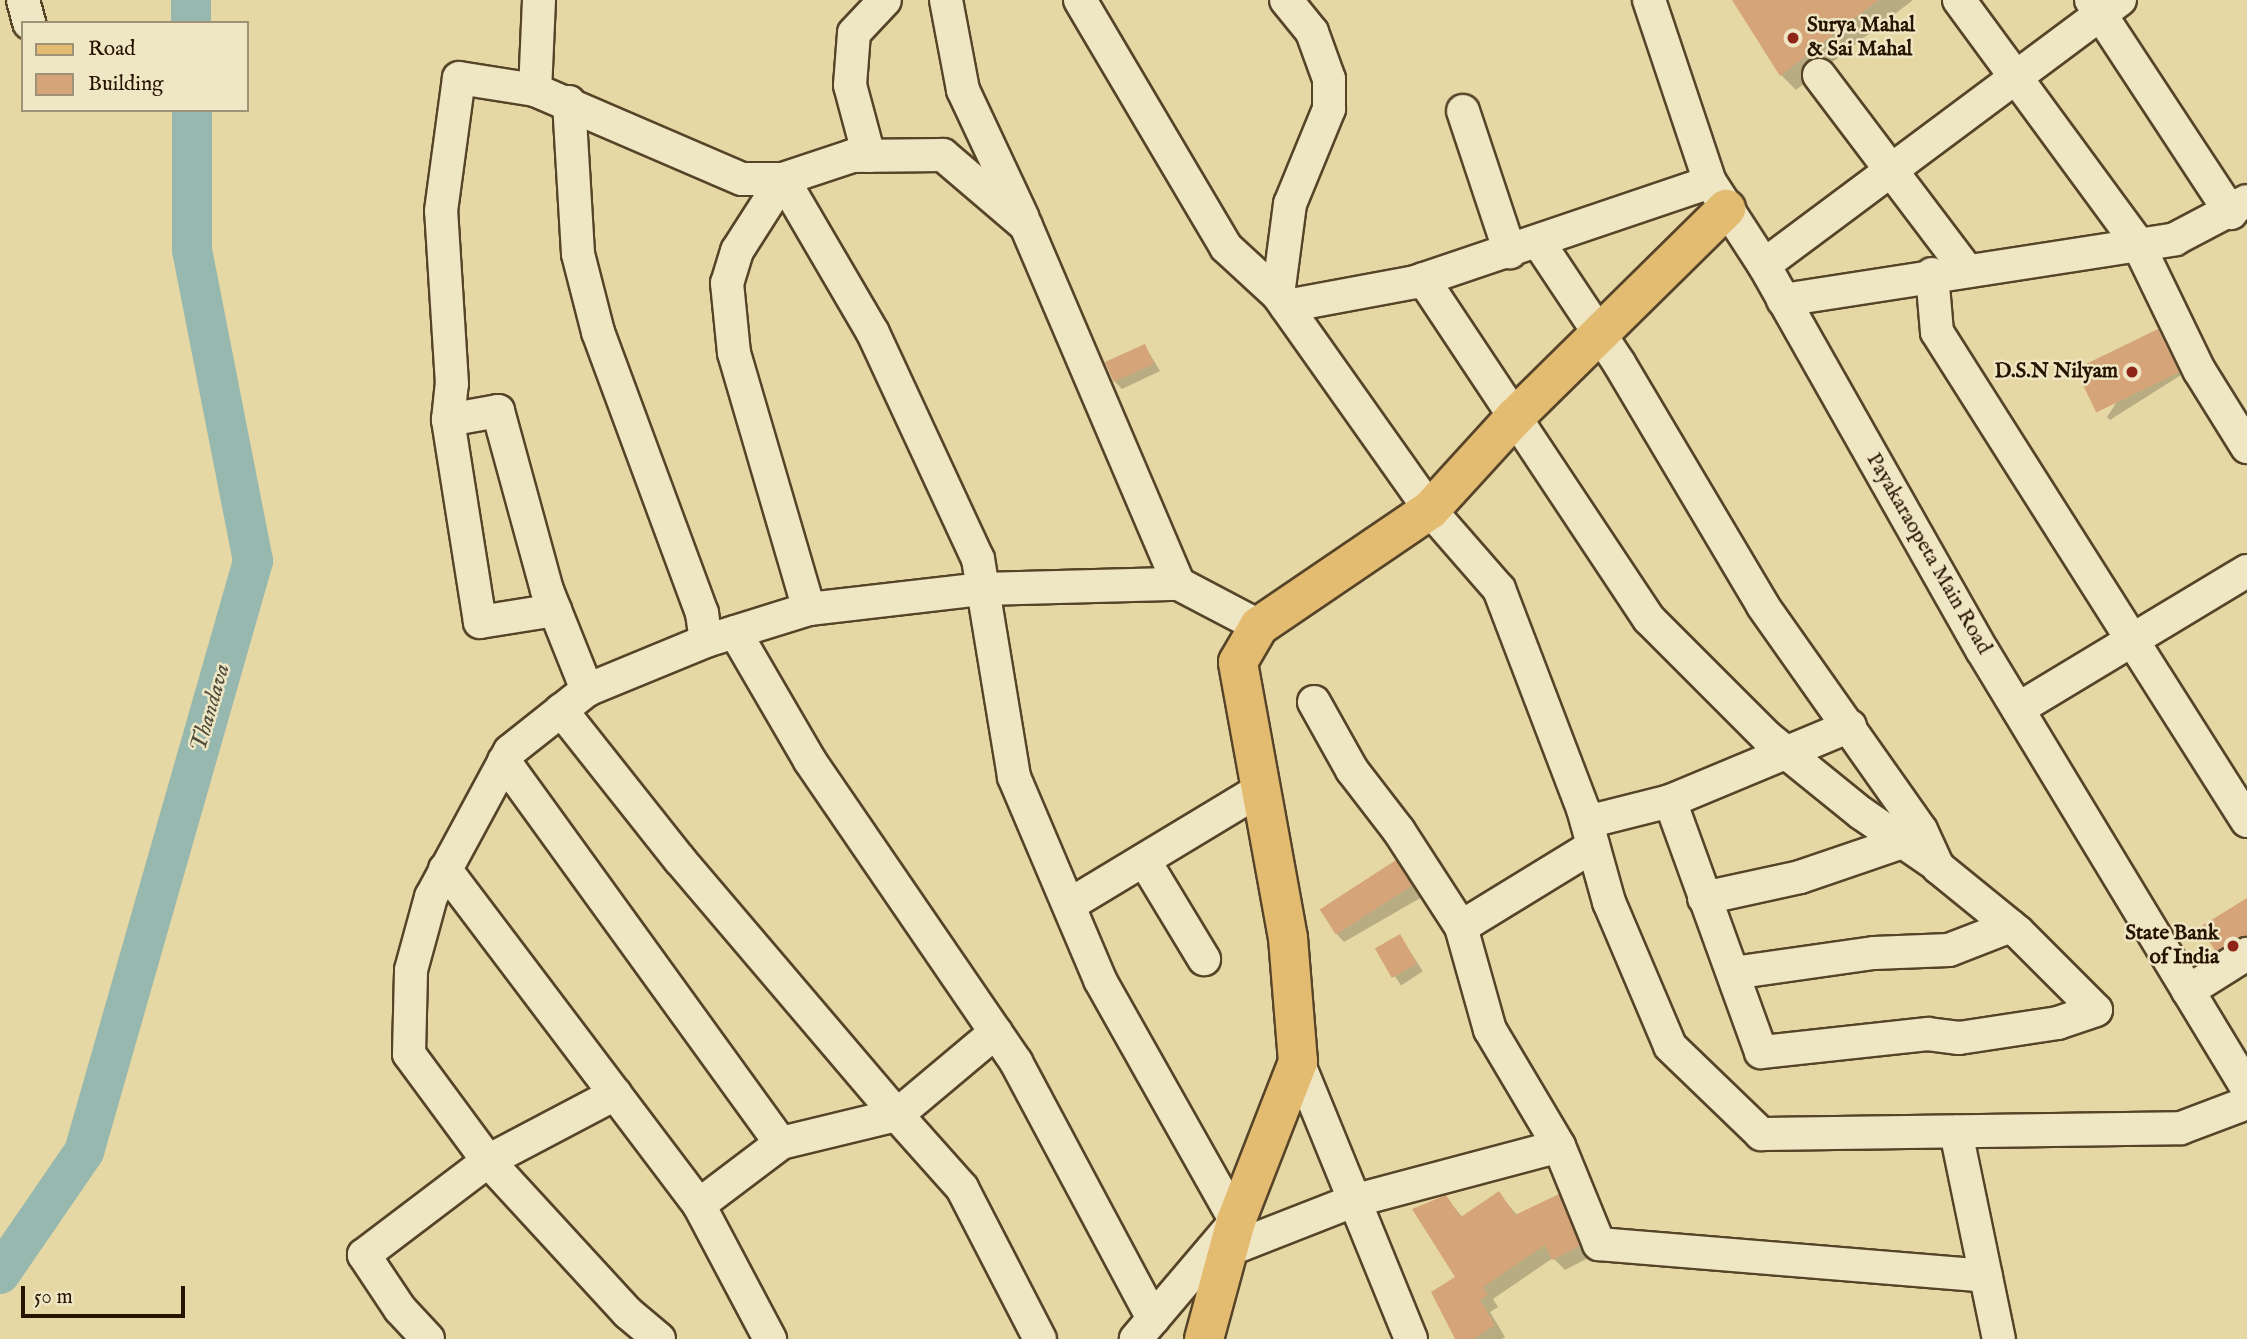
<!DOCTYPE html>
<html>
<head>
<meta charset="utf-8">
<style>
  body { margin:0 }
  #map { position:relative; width:2247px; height:1339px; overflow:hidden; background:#e6d8a4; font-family:"IM FELL English",serif }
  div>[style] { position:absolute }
  .shadow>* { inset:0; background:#0003; transform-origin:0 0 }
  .river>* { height:40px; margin:-20px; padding:0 20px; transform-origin:20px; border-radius:20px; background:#97b8ae }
  .building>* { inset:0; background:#d5a479; transform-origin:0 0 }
  .roads { filter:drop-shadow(2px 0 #564429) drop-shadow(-2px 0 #564429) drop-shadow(0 2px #564429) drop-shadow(0 -2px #564429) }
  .minor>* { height:32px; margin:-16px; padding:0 16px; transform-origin:16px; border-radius:16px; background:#efe6c4 }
  .major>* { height:38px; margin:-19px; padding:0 19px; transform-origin:19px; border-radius:19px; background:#e3bc72 }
  .dots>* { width:19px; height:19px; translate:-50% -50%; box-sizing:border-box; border:4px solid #efe6c4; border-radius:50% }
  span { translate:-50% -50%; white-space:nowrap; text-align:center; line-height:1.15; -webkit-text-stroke:5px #efe6c4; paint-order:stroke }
  .poi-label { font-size:21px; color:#261300; font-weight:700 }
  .left { translate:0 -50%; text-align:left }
  .right { translate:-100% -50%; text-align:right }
  .street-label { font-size:21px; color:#261300 }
  .water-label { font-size:23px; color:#4e4d3d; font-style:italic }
  .legend { position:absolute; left:21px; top:21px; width:228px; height:91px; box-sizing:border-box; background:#efe6c4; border:2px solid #9f9276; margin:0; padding:9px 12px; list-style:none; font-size:21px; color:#261300 }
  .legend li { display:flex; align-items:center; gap:14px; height:35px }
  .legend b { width:35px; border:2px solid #9f9276 }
  .scale { position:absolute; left:21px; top:1286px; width:164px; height:32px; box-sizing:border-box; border:4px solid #261300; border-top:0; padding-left:9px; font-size:21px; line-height:24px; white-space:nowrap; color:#261300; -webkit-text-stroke:5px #efe6c4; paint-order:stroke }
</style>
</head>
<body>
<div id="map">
  <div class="shadow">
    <i style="clip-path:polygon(1734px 0,1913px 0,1796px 90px,1781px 75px)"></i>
    <i style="clip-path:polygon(2160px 335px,2181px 375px,2110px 420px,2107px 417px)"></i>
    <i style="clip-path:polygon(1145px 346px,1160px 371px,1122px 389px,1115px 382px)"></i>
    <i style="clip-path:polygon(1396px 863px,1422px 897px,1344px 942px,1333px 930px)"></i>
    <i style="clip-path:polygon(2247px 900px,2247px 958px,2232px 966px,2217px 951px)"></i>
    <i style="left:1400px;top:936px;width:42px;height:26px;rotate:57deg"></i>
    <i style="clip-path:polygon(1499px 1194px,1518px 1216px,1558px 1196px,1570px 1207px,1590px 1257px,1565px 1270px,1553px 1258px,1493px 1299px,1498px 1307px,1490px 1312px,1505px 1337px,1502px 1339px,1458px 1339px,1458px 1277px,1446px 1197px,1463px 1218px)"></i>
  </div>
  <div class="river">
    <i style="left:191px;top:0;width:23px;rotate:90deg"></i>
    <i style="left:0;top:1274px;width:148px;rotate:-55.5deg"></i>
    <i style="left:84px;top:1152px;width:615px;rotate:-74.04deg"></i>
    <i style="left:253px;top:561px;width:317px;rotate:-101.1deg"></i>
    <i style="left:192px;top:250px;width:140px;rotate:-90deg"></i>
  </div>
  <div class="building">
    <i style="clip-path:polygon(1732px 0,1878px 0,1780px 76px)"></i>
    <i style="left:2158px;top:329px;width:48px;height:92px;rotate:64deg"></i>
    <i style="left:1145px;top:344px;width:22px;height:44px;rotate:66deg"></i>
    <i style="left:1396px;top:860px;width:30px;height:91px;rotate:57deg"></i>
    <i style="clip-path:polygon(2247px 898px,2247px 936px,2216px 952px,2200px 927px)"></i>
    <i style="left:1400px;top:934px;width:34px;height:29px;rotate:60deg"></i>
    <i style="clip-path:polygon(1499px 1191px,1515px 1215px,1559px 1194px,1580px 1246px,1552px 1260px,1545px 1245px,1483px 1287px,1488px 1295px,1480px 1300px,1495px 1325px,1473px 1339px,1455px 1339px,1431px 1292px,1455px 1277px,1412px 1209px,1446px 1195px,1461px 1217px)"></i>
  </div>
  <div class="roads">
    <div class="minor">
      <i style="left:23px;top:0;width:24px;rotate:75deg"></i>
      <i style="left:539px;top:0;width:90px;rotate:92.5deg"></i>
      <i style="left:535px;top:90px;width:225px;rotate:23.3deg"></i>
      <i style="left:742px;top:179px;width:41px"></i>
      <i style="left:783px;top:179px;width:73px;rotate:-18.4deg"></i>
      <i style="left:852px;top:156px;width:91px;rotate:-0.6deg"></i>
      <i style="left:943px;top:155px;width:109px;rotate:40.5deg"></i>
      <i style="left:1026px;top:226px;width:389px;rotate:66.9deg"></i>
      <i style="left:946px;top:0;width:92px;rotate:79.3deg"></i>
      <i style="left:963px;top:90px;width:141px;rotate:64.9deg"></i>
      <i style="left:1080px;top:0;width:287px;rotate:59.4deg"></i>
      <i style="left:1226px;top:247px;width:71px;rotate:42.7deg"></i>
      <i style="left:1278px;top:295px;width:263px;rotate:54.7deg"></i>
      <i style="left:1430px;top:510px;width:105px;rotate:48.9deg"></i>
      <i style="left:1499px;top:589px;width:235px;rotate:69.1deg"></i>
      <i style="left:1583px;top:809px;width:97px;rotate:74.4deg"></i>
      <i style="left:1609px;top:902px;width:156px;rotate:67deg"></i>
      <i style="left:1670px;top:1046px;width:127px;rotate:44deg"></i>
      <i style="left:1761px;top:1134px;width:420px;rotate:-0.8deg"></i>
      <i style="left:2181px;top:1128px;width:71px;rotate:-20.7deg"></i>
      <i style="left:1649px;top:0;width:192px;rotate:71.5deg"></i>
      <i style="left:1710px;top:182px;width:99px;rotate:57deg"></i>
      <i style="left:1764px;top:265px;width:442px;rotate:60.5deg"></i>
      <i style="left:1982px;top:650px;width:512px;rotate:58.83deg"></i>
      <i style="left:1959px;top:0;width:303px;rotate:53.7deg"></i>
      <i style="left:2138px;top:244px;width:140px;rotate:64.2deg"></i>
      <i style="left:2199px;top:370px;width:91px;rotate:58.1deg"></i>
      <i style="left:2091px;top:0;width:255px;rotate:56.7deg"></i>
      <i style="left:1819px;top:75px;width:242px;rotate:52.9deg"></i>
      <i style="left:569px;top:102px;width:152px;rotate:86.6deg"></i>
      <i style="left:578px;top:254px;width:81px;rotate:75.6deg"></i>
      <i style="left:598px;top:332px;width:300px;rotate:69.7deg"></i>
      <i style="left:702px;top:613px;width:28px;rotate:82deg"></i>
      <i style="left:1463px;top:111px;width:149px;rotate:71.6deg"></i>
      <i style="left:869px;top:156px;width:73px;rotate:-105deg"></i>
      <i style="left:850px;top:85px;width:52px;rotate:-85.6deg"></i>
      <i style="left:854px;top:33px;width:45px;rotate:-46.8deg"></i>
      <i style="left:783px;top:179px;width:178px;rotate:59.7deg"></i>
      <i style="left:873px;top:333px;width:249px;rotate:65.1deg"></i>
      <i style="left:978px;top:559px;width:221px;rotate:80.6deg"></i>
      <i style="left:1014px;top:777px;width:220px;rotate:67deg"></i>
      <i style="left:1100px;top:980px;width:277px;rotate:60.6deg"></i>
      <i style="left:1236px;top:1221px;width:155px;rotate:130.3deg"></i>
      <i style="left:783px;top:179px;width:85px;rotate:122.6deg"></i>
      <i style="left:737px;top:251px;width:34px;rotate:107deg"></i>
      <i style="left:727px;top:283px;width:70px;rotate:84.3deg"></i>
      <i style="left:734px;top:353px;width:267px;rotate:73.7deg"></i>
      <i style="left:1539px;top:243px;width:144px;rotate:56.3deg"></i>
      <i style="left:1619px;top:363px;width:282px;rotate:59.3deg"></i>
      <i style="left:1763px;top:606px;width:274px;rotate:54.8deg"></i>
      <i style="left:1921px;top:830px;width:41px;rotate:65.3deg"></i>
      <i style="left:1938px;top:867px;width:103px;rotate:39.1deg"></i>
      <i style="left:2018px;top:932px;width:110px;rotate:45deg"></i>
      <i style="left:2096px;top:1010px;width:40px;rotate:161.1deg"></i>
      <i style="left:2058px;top:1023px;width:100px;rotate:171.4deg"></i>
      <i style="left:1959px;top:1038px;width:31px;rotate:-173deg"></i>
      <i style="left:1928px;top:1034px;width:168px;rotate:173.8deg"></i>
      <i style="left:1761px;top:1052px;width:267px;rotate:-109.9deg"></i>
      <i style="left:1764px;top:265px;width:444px;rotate:-36.7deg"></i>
      <i style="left:1932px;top:274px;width:58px;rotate:85.1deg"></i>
      <i style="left:1937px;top:332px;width:579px;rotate:57.63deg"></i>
      <i style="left:1423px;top:279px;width:408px;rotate:56.4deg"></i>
      <i style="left:1649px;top:619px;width:167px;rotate:45deg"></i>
      <i style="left:1767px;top:737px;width:121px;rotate:39deg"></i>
      <i style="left:1861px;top:813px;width:93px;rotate:34.5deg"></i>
      <i style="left:1278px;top:295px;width:92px;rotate:-82.5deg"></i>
      <i style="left:1290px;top:204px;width:103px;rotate:-67.7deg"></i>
      <i style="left:1329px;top:109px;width:30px;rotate:-90deg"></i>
      <i style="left:1329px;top:79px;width:50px;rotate:-109.9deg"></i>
      <i style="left:1312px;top:32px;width:41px;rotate:-129.1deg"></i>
      <i style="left:1783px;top:300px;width:397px;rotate:-8.8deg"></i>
      <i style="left:2175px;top:239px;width:81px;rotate:-27.8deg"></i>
      <i style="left:1286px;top:306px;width:131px;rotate:-10.5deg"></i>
      <i style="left:1415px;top:282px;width:311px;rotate:-18.7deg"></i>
      <i style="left:448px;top:420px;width:36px;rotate:-84deg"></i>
      <i style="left:452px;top:384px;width:173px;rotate:-93.6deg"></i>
      <i style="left:441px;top:211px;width:134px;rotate:-82.3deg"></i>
      <i style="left:459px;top:78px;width:77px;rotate:9deg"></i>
      <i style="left:555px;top:610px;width:76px;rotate:170.9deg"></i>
      <i style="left:480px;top:622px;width:205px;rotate:-99deg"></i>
      <i style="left:448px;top:420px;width:51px;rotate:-10.2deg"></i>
      <i style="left:498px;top:411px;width:186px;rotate:74.7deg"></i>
      <i style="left:547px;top:590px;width:108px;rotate:68.2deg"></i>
      <i style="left:735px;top:632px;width:149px;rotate:59.8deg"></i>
      <i style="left:810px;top:761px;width:365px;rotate:55.6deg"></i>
      <i style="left:1016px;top:1062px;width:291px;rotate:61.9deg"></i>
      <i style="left:1314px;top:702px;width:78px;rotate:60.8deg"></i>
      <i style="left:1352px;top:770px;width:77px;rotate:52.4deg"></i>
      <i style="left:1399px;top:831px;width:114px;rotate:57.1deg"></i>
      <i style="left:2018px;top:709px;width:267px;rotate:-31.1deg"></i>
      <i style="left:561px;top:710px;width:191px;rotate:51.6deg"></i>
      <i style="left:680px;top:860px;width:335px;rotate:49.6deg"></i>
      <i style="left:897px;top:1115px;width:129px;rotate:-40deg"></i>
      <i style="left:504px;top:761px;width:472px;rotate:54.1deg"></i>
      <i style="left:1587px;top:822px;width:86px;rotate:-14.2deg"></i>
      <i style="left:1670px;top:801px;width:195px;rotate:-22.6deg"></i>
      <i style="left:1144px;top:860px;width:116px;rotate:58.8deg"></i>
      <i style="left:445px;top:869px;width:421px;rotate:52.9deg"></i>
      <i style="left:699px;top:1205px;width:152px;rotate:62.1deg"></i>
      <i style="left:1704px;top:898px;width:98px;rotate:-12.3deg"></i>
      <i style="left:1800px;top:877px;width:108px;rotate:-18.9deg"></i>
      <i style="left:1069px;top:905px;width:224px;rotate:-31.1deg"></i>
      <i style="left:1733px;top:973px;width:142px;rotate:-8.1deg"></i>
      <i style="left:1874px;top:953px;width:75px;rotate:-2.3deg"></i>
      <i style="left:1949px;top:950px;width:66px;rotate:-21.2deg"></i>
      <i style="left:2188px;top:991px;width:70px;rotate:-32.1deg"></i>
      <i style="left:1298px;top:1062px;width:299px;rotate:67.8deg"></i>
      <i style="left:1956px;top:1132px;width:211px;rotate:78.3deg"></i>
      <i style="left:1559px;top:1146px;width:135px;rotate:-120.7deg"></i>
      <i style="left:1490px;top:1030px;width:107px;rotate:-105.7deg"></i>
      <i style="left:1461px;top:927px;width:155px;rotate:-31.5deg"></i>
      <i style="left:699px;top:1205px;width:103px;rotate:-37.1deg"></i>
      <i style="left:781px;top:1143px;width:119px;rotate:-13.6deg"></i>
      <i style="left:897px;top:1115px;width:98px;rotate:48.3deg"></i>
      <i style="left:962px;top:1188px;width:170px;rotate:62.7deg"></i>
      <i style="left:1228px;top:1250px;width:134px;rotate:-21.4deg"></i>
      <i style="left:1353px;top:1201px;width:213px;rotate:-14.9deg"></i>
      <i style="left:1559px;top:1146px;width:106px;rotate:67.8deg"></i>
      <i style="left:1599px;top:1244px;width:388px;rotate:4.7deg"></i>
      <i style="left:428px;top:1339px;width:41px;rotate:-133deg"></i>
      <i style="left:400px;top:1309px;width:65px;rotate:-123.7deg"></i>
      <i style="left:364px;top:1255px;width:156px;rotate:-37.2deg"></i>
      <i style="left:488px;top:1161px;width:144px;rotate:-27.8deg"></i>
      <i style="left:659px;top:1339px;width:40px;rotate:-140deg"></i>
      <i style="left:628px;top:1313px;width:207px;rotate:-132.6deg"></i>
      <i style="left:488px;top:1161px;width:133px;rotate:-126.4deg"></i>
      <i style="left:409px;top:1054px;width:84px;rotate:-88.6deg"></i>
      <i style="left:411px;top:970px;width:76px;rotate:-74.7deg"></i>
      <i style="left:431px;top:897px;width:166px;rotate:-61.6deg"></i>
      <i style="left:510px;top:751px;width:98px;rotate:-38.4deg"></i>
      <i style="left:587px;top:690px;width:129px;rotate:-22.4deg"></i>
      <i style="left:706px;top:641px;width:108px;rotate:-17.3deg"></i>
      <i style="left:809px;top:609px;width:175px;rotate:-6.6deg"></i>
      <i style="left:983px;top:589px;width:196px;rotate:-1.5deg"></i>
      <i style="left:1179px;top:584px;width:90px;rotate:27.7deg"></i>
    </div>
    <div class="major">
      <i style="left:1204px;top:1339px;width:122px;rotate:-74.8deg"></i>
      <i style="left:1236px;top:1221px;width:171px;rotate:-68.7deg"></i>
      <i style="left:1298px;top:1062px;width:124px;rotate:-94.6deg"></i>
      <i style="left:1288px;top:938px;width:280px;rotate:-100.3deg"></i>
      <i style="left:1238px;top:662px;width:42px;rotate:-59.7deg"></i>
      <i style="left:1259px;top:626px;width:207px;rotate:-34.2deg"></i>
      <i style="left:1430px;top:510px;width:125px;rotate:-47.6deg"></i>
      <i style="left:1514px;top:418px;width:298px;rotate:-44.6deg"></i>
    </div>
  </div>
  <div class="dots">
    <i style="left:1793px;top:38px;background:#8f2418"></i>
    <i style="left:2132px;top:372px;background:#8f2418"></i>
    <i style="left:2233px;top:946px;background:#8f2418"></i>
  </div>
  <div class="poi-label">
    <span class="left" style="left:1807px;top:38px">Surya Mahal<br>&amp; Sai Mahal</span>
    <span class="right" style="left:2118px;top:372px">D.S.N Nilyam</span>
    <span class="right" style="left:2219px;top:946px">State Bank<br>of India</span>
  </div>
  <div class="street-label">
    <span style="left:1928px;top:554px;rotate:60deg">Payakaraopeta Main Road</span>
  </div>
  <div class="water-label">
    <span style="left:211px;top:708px;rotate:-74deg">Thandava</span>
  </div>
  <ul class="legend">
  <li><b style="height:9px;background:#e3bc72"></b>Road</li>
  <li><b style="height:19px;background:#d5a479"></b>Building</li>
  </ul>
  <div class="scale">50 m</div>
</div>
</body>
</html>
